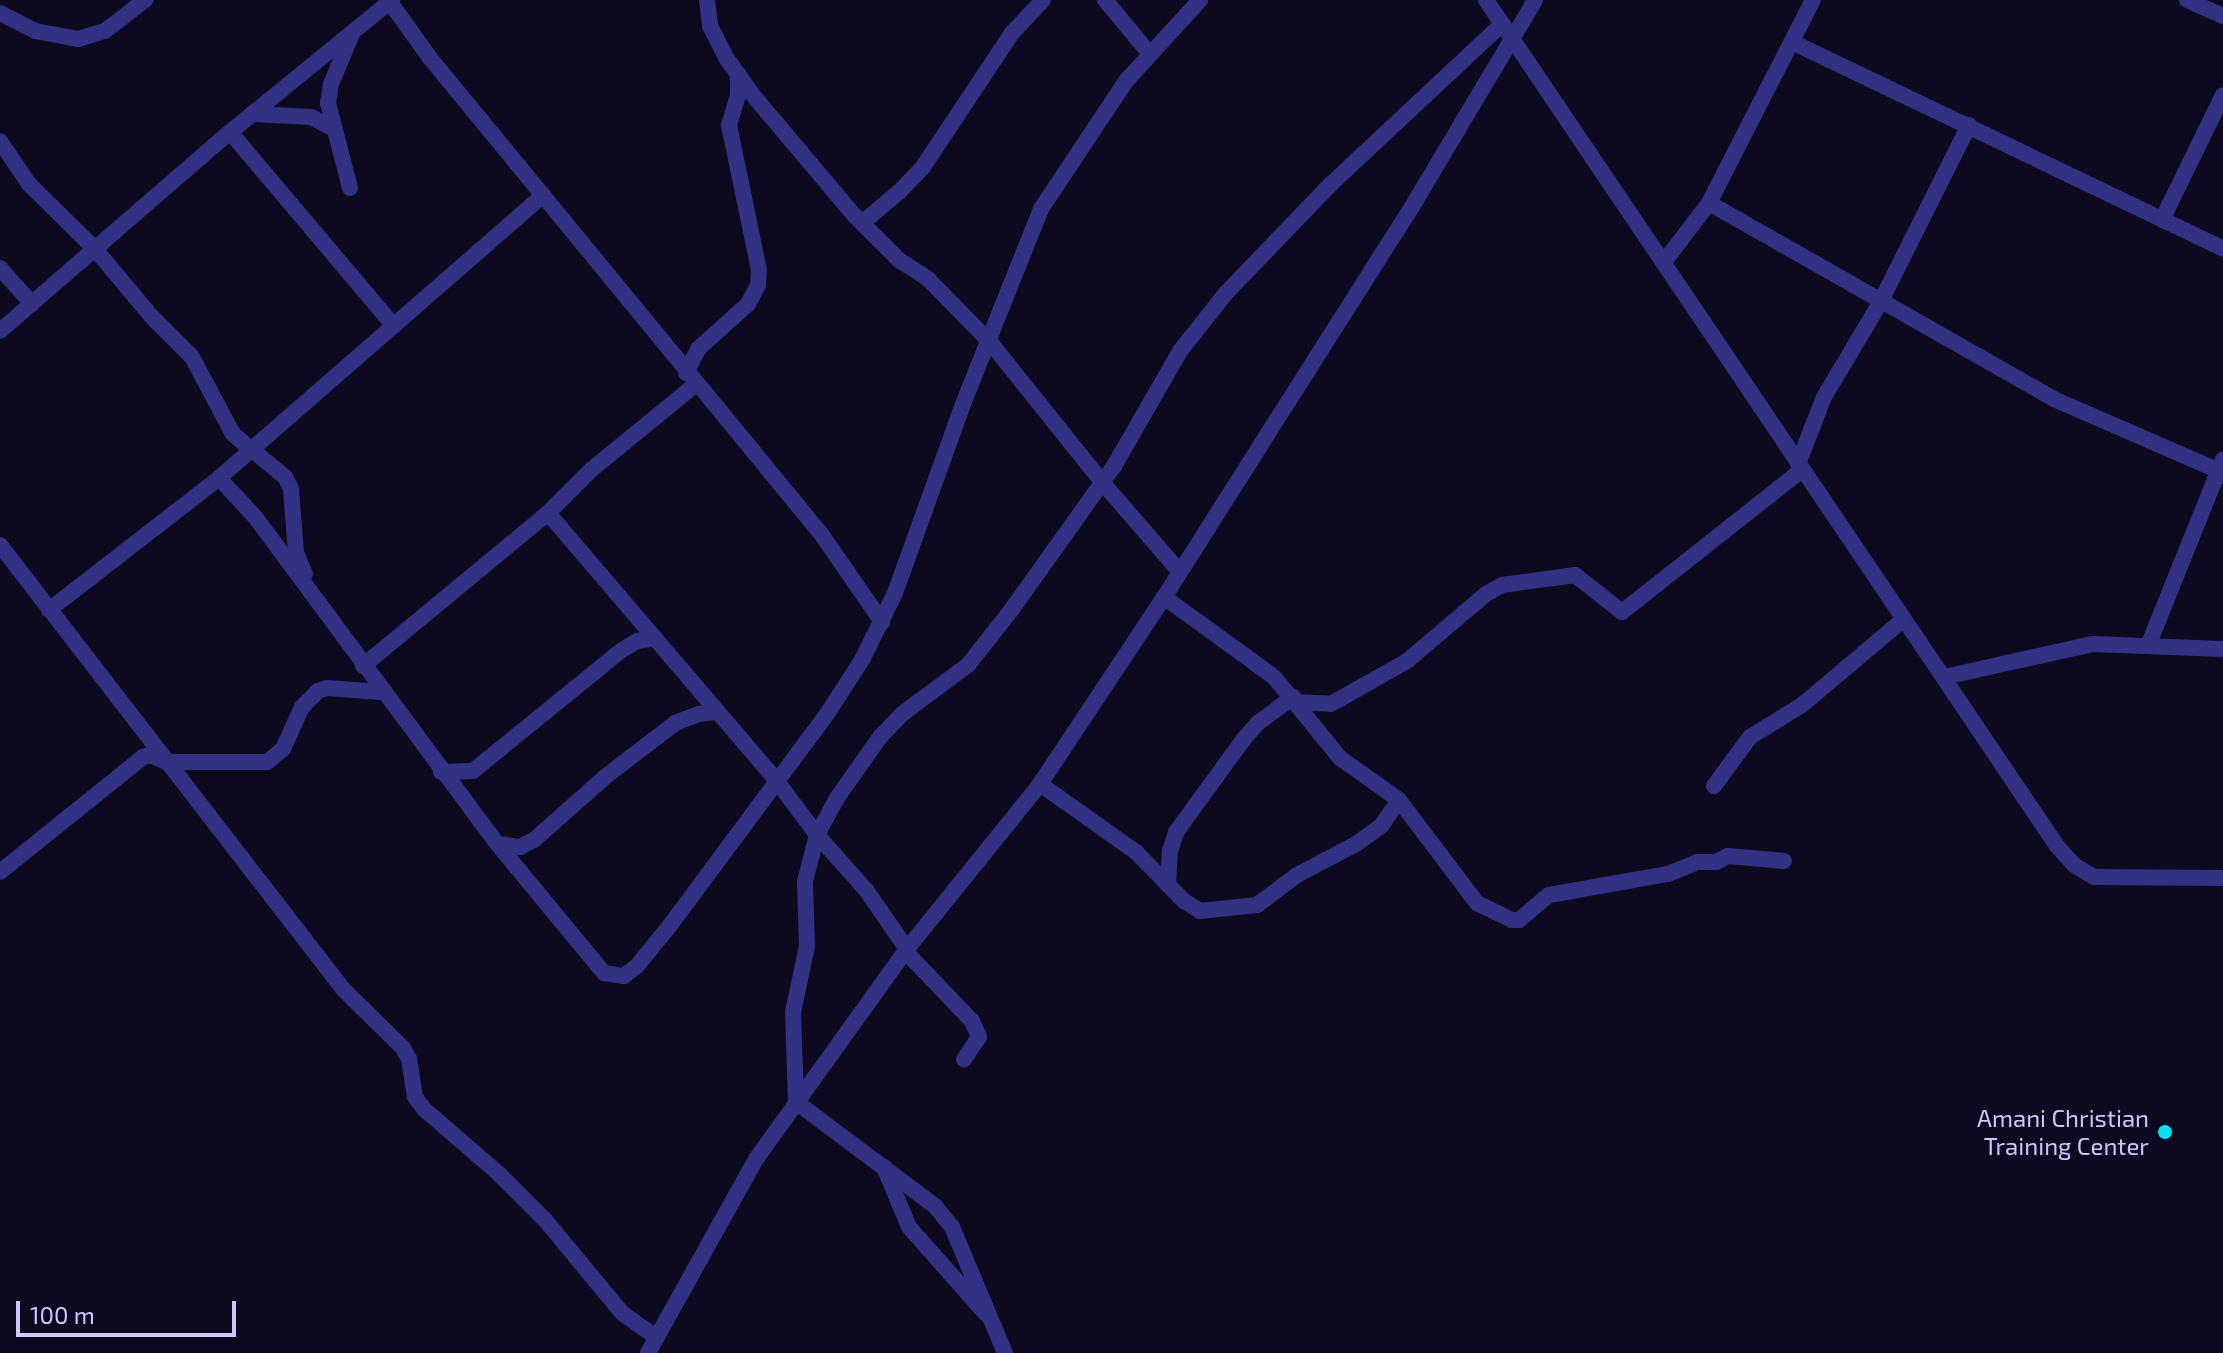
<!DOCTYPE html>
<html>
<head>
<meta charset="utf-8">
<style>
  body { margin:0 }
  #map { position:relative; width:2223px; height:1353px; overflow:hidden; background:#0d0a1f; font-family:"Exo 2",sans-serif }
  div>[style] { position:absolute }
  .minor>* { height:16px; margin:-8px; padding:0 8px; transform-origin:8px; border-radius:8px; background:#323183 }
  .dots>* { width:22px; height:22px; translate:-50% -50%; box-sizing:border-box; border:4px solid #0d0a1f; border-radius:50% }
  span { translate:-50% -50%; white-space:nowrap; text-align:center; line-height:1.15; -webkit-text-stroke:6px #0d0a1f; paint-order:stroke }
  .poi-label { font-size:24px; color:#cdc9ff }
  .right { translate:-100% -50%; text-align:right }
  .scale { position:absolute; left:16px; top:1301px; width:220px; height:36px; box-sizing:border-box; border:4px solid #cdc9ff; border-top:0; padding-left:10px; font-size:24px; line-height:28px; white-space:nowrap; color:#cdc9ff; -webkit-text-stroke:6px #0d0a1f; paint-order:stroke }
</style>
</head>
<body>
<div id="map">
  <div class="minor">
    <i style="left:707px;top:0;width:26px;rotate:83deg"></i>
    <i style="left:710px;top:26px;width:37px;rotate:63deg"></i>
    <i style="left:727px;top:59px;width:43px;rotate:54.5deg"></i>
    <i style="left:752px;top:94px;width:158px;rotate:49.9deg"></i>
    <i style="left:854px;top:215px;width:64px;rotate:45deg"></i>
    <i style="left:899px;top:260px;width:35px;rotate:33deg"></i>
    <i style="left:928px;top:279px;width:88px;rotate:45.5deg"></i>
    <i style="left:990px;top:342px;width:179px;rotate:51.3deg"></i>
    <i style="left:1102px;top:482px;width:119px;rotate:49.1deg"></i>
    <i style="left:1105px;top:0;width:70px;rotate:50.2deg"></i>
    <i style="left:1486px;top:0;width:1021px;rotate:55.98deg"></i>
    <i style="left:2057px;top:846px;width:25px;rotate:48deg"></i>
    <i style="left:2074px;top:865px;width:23px;rotate:31deg"></i>
    <i style="left:2094px;top:877px;width:129px;rotate:0.4deg"></i>
    <i style="left:2187px;top:0;width:39px;rotate:24deg"></i>
    <i style="left:390px;top:2px;width:69px;rotate:54.5deg"></i>
    <i style="left:430px;top:58px;width:617px;rotate:50.59deg"></i>
    <i style="left:822px;top:535px;width:106px;rotate:55.4deg"></i>
    <i style="left:0;top:13px;width:39px;rotate:27deg"></i>
    <i style="left:35px;top:31px;width:44px;rotate:10.5deg"></i>
    <i style="left:78px;top:39px;width:28px;rotate:-17deg"></i>
    <i style="left:105px;top:31px;width:51px;rotate:-37.8deg"></i>
    <i style="left:1794px;top:43px;width:476px;rotate:25.6deg"></i>
    <i style="left:252px;top:114px;width:59px;rotate:2.9deg"></i>
    <i style="left:311px;top:117px;width:27px;rotate:27deg"></i>
    <i style="left:230px;top:132px;width:254px;rotate:49.8deg"></i>
    <i style="left:0;top:141px;width:52px;rotate:56deg"></i>
    <i style="left:29px;top:184px;width:93px;rotate:44.6deg"></i>
    <i style="left:95px;top:249px;width:87px;rotate:50.1deg"></i>
    <i style="left:151px;top:316px;width:58px;rotate:45deg"></i>
    <i style="left:192px;top:357px;width:87px;rotate:62deg"></i>
    <i style="left:233px;top:434px;width:67px;rotate:39.6deg"></i>
    <i style="left:285px;top:477px;width:13px;rotate:63deg"></i>
    <i style="left:291px;top:489px;width:64px;rotate:85.5deg"></i>
    <i style="left:296px;top:553px;width:23px;rotate:67deg"></i>
    <i style="left:350px;top:188px;width:88px;rotate:-104.5deg"></i>
    <i style="left:328px;top:103px;width:19px;rotate:-81deg"></i>
    <i style="left:331px;top:84px;width:54px;rotate:-67.2deg"></i>
    <i style="left:1709px;top:203px;width:399px;rotate:29.6deg"></i>
    <i style="left:2056px;top:400px;width:176px;rotate:23.5deg"></i>
    <i style="left:2217px;top:470px;width:8px;rotate:45deg"></i>
    <i style="left:2162px;top:220px;width:139px;rotate:-64deg"></i>
    <i style="left:862px;top:223px;width:48px;rotate:-40deg"></i>
    <i style="left:899px;top:192px;width:35px;rotate:-46deg"></i>
    <i style="left:923px;top:167px;width:161px;rotate:-56.4deg"></i>
    <i style="left:1012px;top:33px;width:45px;rotate:-46.8deg"></i>
    <i style="left:1664px;top:262px;width:74px;rotate:-52.7deg"></i>
    <i style="left:1709px;top:203px;width:228px;rotate:-62.9deg"></i>
    <i style="left:0;top:268px;width:48px;rotate:48.4deg"></i>
    <i style="left:0;top:331px;width:296px;rotate:-40.9deg"></i>
    <i style="left:224px;top:137px;width:217px;rotate:-39.2deg"></i>
    <i style="left:686px;top:373px;width:27px;rotate:-63deg"></i>
    <i style="left:698px;top:349px;width:67px;rotate:-42deg"></i>
    <i style="left:748px;top:304px;width:21px;rotate:-62deg"></i>
    <i style="left:758px;top:285px;width:15px;rotate:-86deg"></i>
    <i style="left:759px;top:270px;width:148px;rotate:-101.7deg"></i>
    <i style="left:729px;top:125px;width:31px;rotate:-73deg"></i>
    <i style="left:738px;top:95px;width:21px;rotate:-90deg"></i>
    <i style="left:1798px;top:464px;width:72px;rotate:-68.8deg"></i>
    <i style="left:1824px;top:397px;width:109px;rotate:-59.2deg"></i>
    <i style="left:1880px;top:303px;width:199px;rotate:-63.4deg"></i>
    <i style="left:219px;top:478px;width:54px;rotate:47.2deg"></i>
    <i style="left:256px;top:518px;width:400px;rotate:53.5deg"></i>
    <i style="left:494px;top:840px;width:173px;rotate:50.4deg"></i>
    <i style="left:604px;top:973px;width:20px;rotate:9deg"></i>
    <i style="left:624px;top:976px;width:16px;rotate:-38deg"></i>
    <i style="left:637px;top:966px;width:54px;rotate:-51deg"></i>
    <i style="left:671px;top:924px;width:265px;rotate:-53.4deg"></i>
    <i style="left:829px;top:711px;width:63px;rotate:-57.3deg"></i>
    <i style="left:863px;top:658px;width:72px;rotate:-63.8deg"></i>
    <i style="left:895px;top:593px;width:206px;rotate:-70.2deg"></i>
    <i style="left:965px;top:399px;width:205px;rotate:-68.2deg"></i>
    <i style="left:1041px;top:209px;width:154px;rotate:-56.4deg"></i>
    <i style="left:1126px;top:81px;width:110px;rotate:-47.6deg"></i>
    <i style="left:548px;top:513px;width:351px;rotate:49.5deg"></i>
    <i style="left:776px;top:780px;width:69px;rotate:53.3deg"></i>
    <i style="left:817px;top:835px;width:74px;rotate:48.3deg"></i>
    <i style="left:866px;top:890px;width:72px;rotate:55.2deg"></i>
    <i style="left:0;top:545px;width:561px;rotate:52.31deg"></i>
    <i style="left:343px;top:989px;width:84px;rotate:44.5deg"></i>
    <i style="left:403px;top:1048px;width:13px;rotate:61deg"></i>
    <i style="left:409px;top:1059px;width:38px;rotate:81deg"></i>
    <i style="left:415px;top:1097px;width:15px;rotate:53deg"></i>
    <i style="left:424px;top:1109px;width:99px;rotate:40.9deg"></i>
    <i style="left:499px;top:1174px;width:66px;rotate:45deg"></i>
    <i style="left:546px;top:1221px;width:119px;rotate:50.4deg"></i>
    <i style="left:622px;top:1313px;width:42px;rotate:35.2deg"></i>
    <i style="left:1164px;top:597px;width:136px;rotate:36deg"></i>
    <i style="left:1274px;top:677px;width:104px;rotate:50.8deg"></i>
    <i style="left:1340px;top:758px;width:72px;rotate:35.4deg"></i>
    <i style="left:1399px;top:800px;width:129px;rotate:52.9deg"></i>
    <i style="left:1477px;top:903px;width:39px;rotate:26deg"></i>
    <i style="left:1512px;top:920px;width:7px"></i>
    <i style="left:1519px;top:920px;width:39px;rotate:-40deg"></i>
    <i style="left:1549px;top:895px;width:121px;rotate:-10deg"></i>
    <i style="left:1668px;top:874px;width:31px;rotate:-22deg"></i>
    <i style="left:1697px;top:862px;width:19px"></i>
    <i style="left:1716px;top:862px;width:13px;rotate:-27deg"></i>
    <i style="left:1728px;top:856px;width:56px;rotate:5.1deg"></i>
    <i style="left:49px;top:610px;width:215px;rotate:-37.8deg"></i>
    <i style="left:219px;top:478px;width:430px;rotate:-41.1deg"></i>
    <i style="left:2148px;top:646px;width:201px;rotate:-68.1deg"></i>
    <i style="left:363px;top:666px;width:240px;rotate:-39.6deg"></i>
    <i style="left:548px;top:513px;width:61px;rotate:-45deg"></i>
    <i style="left:591px;top:470px;width:134px;rotate:-39.3deg"></i>
    <i style="left:1944px;top:677px;width:153px;rotate:-12.5deg"></i>
    <i style="left:2093px;top:644px;width:130px;rotate:2.2deg"></i>
    <i style="left:1296px;top:702px;width:35px;rotate:3deg"></i>
    <i style="left:1331px;top:704px;width:87px;rotate:-29.5deg"></i>
    <i style="left:1407px;top:661px;width:104px;rotate:-40.3deg"></i>
    <i style="left:1486px;top:594px;width:18px;rotate:-29deg"></i>
    <i style="left:1502px;top:585px;width:74px;rotate:-7.8deg"></i>
    <i style="left:1575px;top:575px;width:60px;rotate:38.2deg"></i>
    <i style="left:1622px;top:612px;width:229px;rotate:-38.3deg"></i>
    <i style="left:441px;top:772px;width:32px;rotate:-2deg"></i>
    <i style="left:473px;top:771px;width:192px;rotate:-39.1deg"></i>
    <i style="left:622px;top:650px;width:17px;rotate:-31deg"></i>
    <i style="left:637px;top:641px;width:15px;rotate:-8deg"></i>
    <i style="left:1040px;top:784px;width:118px;rotate:35.3deg"></i>
    <i style="left:1136px;top:852px;width:69px;rotate:45.6deg"></i>
    <i style="left:1184px;top:901px;width:19px;rotate:32deg"></i>
    <i style="left:1200px;top:911px;width:57px;rotate:-6deg"></i>
    <i style="left:1257px;top:905px;width:50px;rotate:-36.9deg"></i>
    <i style="left:1297px;top:875px;width:67px;rotate:-27.7deg"></i>
    <i style="left:1356px;top:844px;width:32px;rotate:-36deg"></i>
    <i style="left:1382px;top:825px;width:30px;rotate:-56deg"></i>
    <i style="left:1714px;top:786px;width:61px;rotate:-53.7deg"></i>
    <i style="left:1750px;top:737px;width:61px;rotate:-31.6deg"></i>
    <i style="left:1802px;top:705px;width:132px;rotate:-40.1deg"></i>
    <i style="left:498px;top:844px;width:22px;rotate:8deg"></i>
    <i style="left:520px;top:847px;width:16px;rotate:-27deg"></i>
    <i style="left:534px;top:840px;width:95px;rotate:-41.6deg"></i>
    <i style="left:605px;top:777px;width:88px;rotate:-37.6deg"></i>
    <i style="left:675px;top:723px;width:26px;rotate:-21deg"></i>
    <i style="left:699px;top:714px;width:16px;rotate:-7deg"></i>
    <i style="left:0;top:872px;width:184px;rotate:-38.8deg"></i>
    <i style="left:143px;top:757px;width:8px;rotate:-14deg"></i>
    <i style="left:151px;top:755px;width:17px;rotate:25deg"></i>
    <i style="left:166px;top:762px;width:101px"></i>
    <i style="left:267px;top:762px;width:21px;rotate:-39deg"></i>
    <i style="left:283px;top:749px;width:46px;rotate:-65.7deg"></i>
    <i style="left:302px;top:707px;width:23px;rotate:-45deg"></i>
    <i style="left:318px;top:691px;width:9px;rotate:-18deg"></i>
    <i style="left:327px;top:688px;width:54px;rotate:4.2deg"></i>
    <i style="left:1168px;top:885px;width:34px;rotate:-87deg"></i>
    <i style="left:1170px;top:851px;width:20px;rotate:-72deg"></i>
    <i style="left:1176px;top:832px;width:114px;rotate:-53.9deg"></i>
    <i style="left:1243px;top:740px;width:23px;rotate:-49deg"></i>
    <i style="left:1258px;top:723px;width:44px;rotate:-36.6deg"></i>
    <i style="left:905px;top:951px;width:97px;rotate:46.3deg"></i>
    <i style="left:972px;top:1021px;width:17px;rotate:66deg"></i>
    <i style="left:979px;top:1037px;width:27px;rotate:124deg"></i>
    <i style="left:884px;top:1167px;width:65px;rotate:67.4deg"></i>
    <i style="left:909px;top:1227px;width:115px;rotate:48.5deg"></i>
    <i style="left:648px;top:1353px;width:222px;rotate:-60.9deg"></i>
    <i style="left:756px;top:1159px;width:259px;rotate:-54.3deg"></i>
    <i style="left:907px;top:949px;width:212px;rotate:-51.1deg"></i>
    <i style="left:1040px;top:784px;width:235px;rotate:-56.4deg"></i>
    <i style="left:1170px;top:588px;width:459px;rotate:-57.6deg"></i>
    <i style="left:1416px;top:200px;width:233px;rotate:-59.2deg"></i>
    <i style="left:1005px;top:1353px;width:137px;rotate:-112.8deg"></i>
    <i style="left:952px;top:1227px;width:27px;rotate:-129deg"></i>
    <i style="left:935px;top:1206px;width:174px;rotate:-143.2deg"></i>
    <i style="left:796px;top:1102px;width:90px;rotate:-91.9deg"></i>
    <i style="left:793px;top:1012px;width:67px;rotate:-78deg"></i>
    <i style="left:807px;top:946px;width:65px;rotate:-91.8deg"></i>
    <i style="left:805px;top:881px;width:48px;rotate:-75.4deg"></i>
    <i style="left:817px;top:835px;width:42px;rotate:-61.6deg"></i>
    <i style="left:837px;top:798px;width:75px;rotate:-54.8deg"></i>
    <i style="left:880px;top:737px;width:32px;rotate:-46deg"></i>
    <i style="left:902px;top:714px;width:82px;rotate:-36.6deg"></i>
    <i style="left:968px;top:665px;width:71px;rotate:-51.8deg"></i>
    <i style="left:1012px;top:609px;width:176px;rotate:-54.5deg"></i>
    <i style="left:1114px;top:466px;width:133px;rotate:-60.1deg"></i>
    <i style="left:1180px;top:351px;width:75px;rotate:-51.5deg"></i>
    <i style="left:1227px;top:292px;width:149px;rotate:-46.1deg"></i>
    <i style="left:1330px;top:185px;width:236px;rotate:-43.1deg"></i>
  </div>
  <div class="dots">
    <i style="left:2165px;top:1132px;background:#00e1f4"></i>
  </div>
  <div class="poi-label">
    <span class="right" style="left:2149px;top:1132px">Amani Christian<br>Training Center</span>
  </div>
  <div class="scale">100 m</div>
</div>
</body>
</html>
